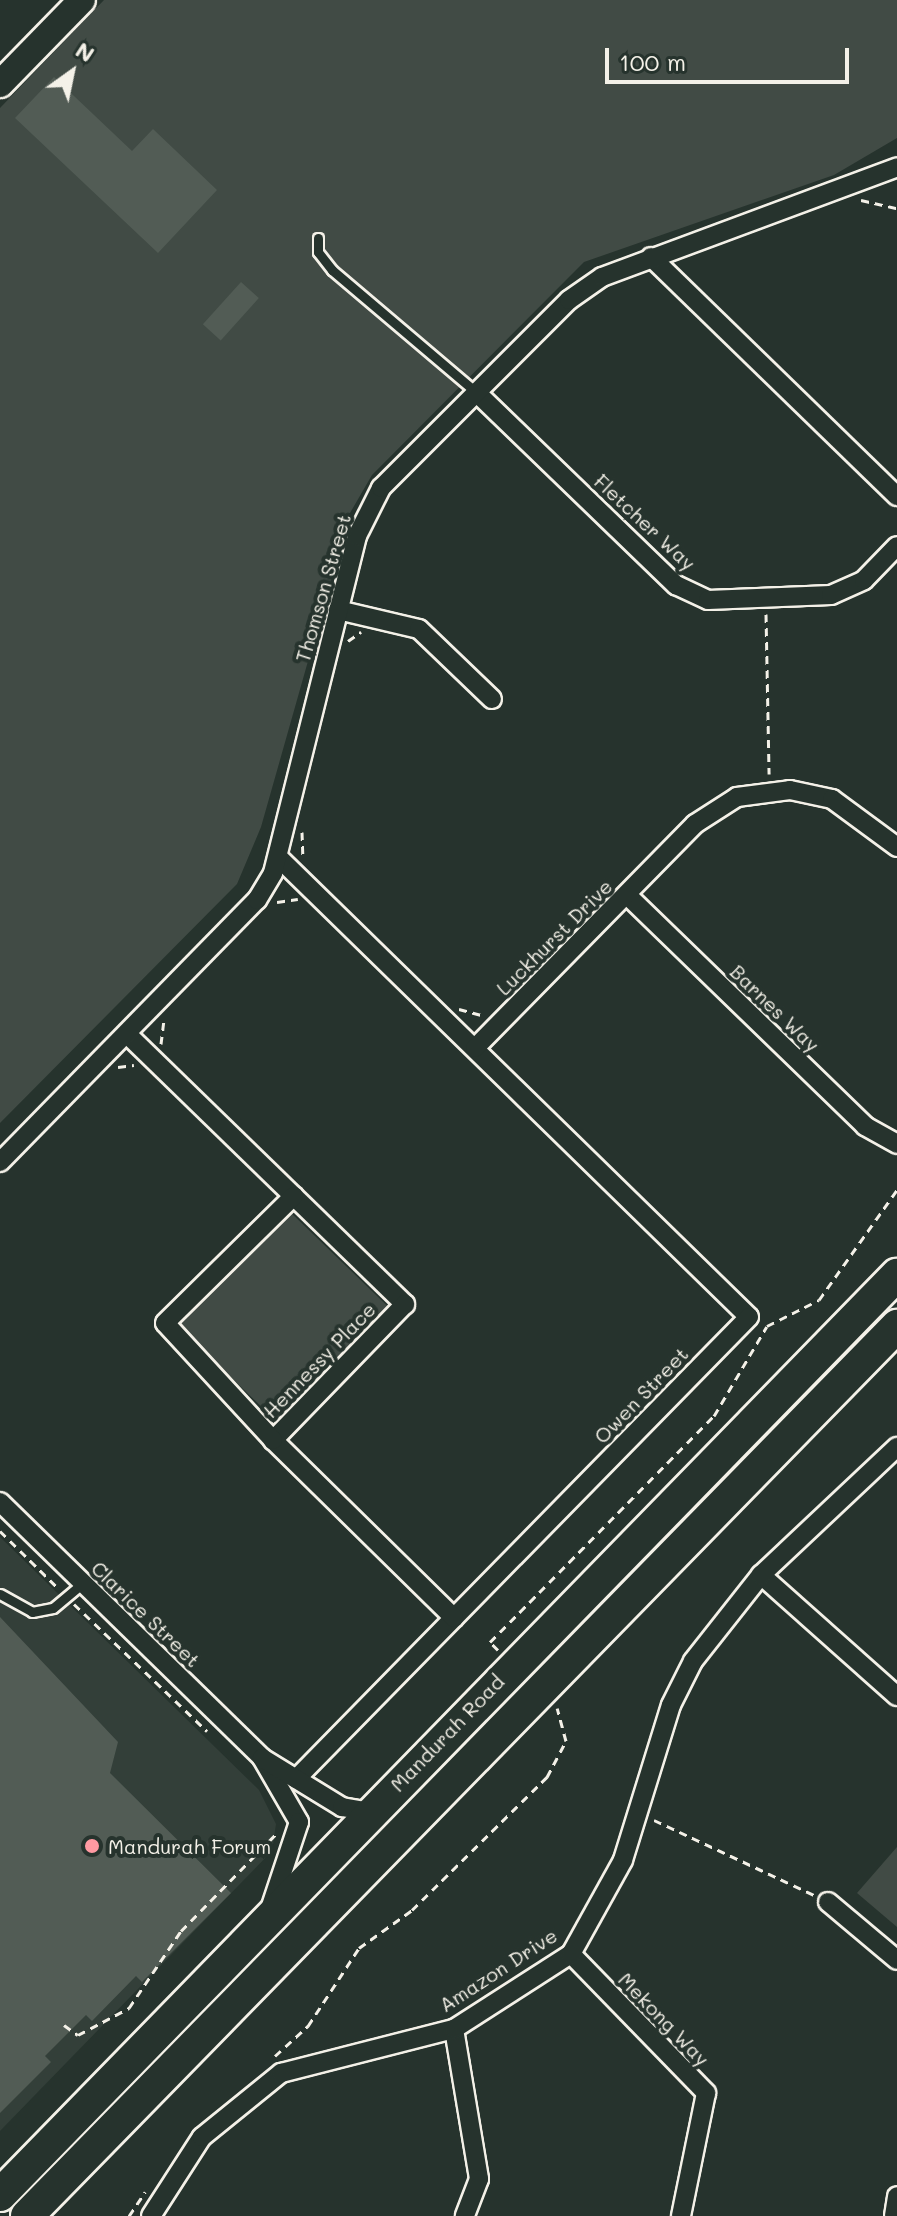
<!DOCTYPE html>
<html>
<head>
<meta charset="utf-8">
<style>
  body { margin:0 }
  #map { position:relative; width:897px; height:2216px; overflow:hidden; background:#26332d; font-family:Mali,sans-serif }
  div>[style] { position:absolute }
  .built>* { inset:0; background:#333f39 }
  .green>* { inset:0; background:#414b45; transform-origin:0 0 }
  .building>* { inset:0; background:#525c55; transform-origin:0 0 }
  .path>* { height:3px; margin-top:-1.5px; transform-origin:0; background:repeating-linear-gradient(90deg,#f4f1e8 0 8px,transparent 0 14px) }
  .roads { filter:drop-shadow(2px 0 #f4f1e8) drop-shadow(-2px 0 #f4f1e8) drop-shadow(0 2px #f4f1e8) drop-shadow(0 -2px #f4f1e8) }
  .lane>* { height:9px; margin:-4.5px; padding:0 4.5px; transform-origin:4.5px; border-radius:4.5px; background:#26332d }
  .street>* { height:18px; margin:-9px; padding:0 9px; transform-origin:9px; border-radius:9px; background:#26332d }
  .secondary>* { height:26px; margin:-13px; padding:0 13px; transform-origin:13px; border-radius:13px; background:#26332d }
  .highway>* { height:32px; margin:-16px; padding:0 16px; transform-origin:16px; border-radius:16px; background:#26332d }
  .dots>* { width:22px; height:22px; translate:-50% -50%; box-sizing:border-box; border:4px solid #26332d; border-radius:50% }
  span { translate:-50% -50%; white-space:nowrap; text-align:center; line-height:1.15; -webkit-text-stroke:8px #26332d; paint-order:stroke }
  .street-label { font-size:20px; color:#f4f1e8 }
  .poi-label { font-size:20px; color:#f4f1e8 }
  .left { translate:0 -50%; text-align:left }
  .north { position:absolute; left:32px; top:32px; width:80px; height:80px; -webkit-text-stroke:6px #26332d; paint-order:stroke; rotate:33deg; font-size:22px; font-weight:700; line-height:32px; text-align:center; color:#f4f1e8 }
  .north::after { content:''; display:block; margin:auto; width:28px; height:36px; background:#f4f1e8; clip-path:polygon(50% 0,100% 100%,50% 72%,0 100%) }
  .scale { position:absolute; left:605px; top:48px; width:244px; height:36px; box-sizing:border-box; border:4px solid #f4f1e8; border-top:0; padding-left:10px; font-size:24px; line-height:28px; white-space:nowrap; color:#f4f1e8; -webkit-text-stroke:6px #26332d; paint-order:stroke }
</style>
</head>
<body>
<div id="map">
  <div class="built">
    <i style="clip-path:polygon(0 1537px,259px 1790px,276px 1824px,272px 1851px,0 2131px)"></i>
  </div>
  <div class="green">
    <i style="clip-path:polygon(104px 0,897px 0,897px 138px,834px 175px,584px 262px,372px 475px,350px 513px,261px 827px,237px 884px,0 1123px,0 108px)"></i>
    <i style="left:287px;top:1209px;width:141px;height:160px;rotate:44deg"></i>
    <i style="clip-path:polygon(897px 1847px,897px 1927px,857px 1893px)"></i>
  </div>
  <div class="building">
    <i style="clip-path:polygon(54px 77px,132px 151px,153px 129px,217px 190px,158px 253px,15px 118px)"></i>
    <i style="left:241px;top:282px;width:24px;height:57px;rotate:42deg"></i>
    <i style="clip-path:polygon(0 1617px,118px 1742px,110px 1773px,231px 1893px,142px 1982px,136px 1976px,92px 2021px,86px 2015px,45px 2056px,51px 2062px,0 2113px)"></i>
  </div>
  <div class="path">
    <i style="left:861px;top:200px;width:37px;rotate:13deg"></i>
    <i style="left:766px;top:614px;width:160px;rotate:88.9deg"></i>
    <i style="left:348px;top:641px;width:16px;rotate:-35deg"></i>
    <i style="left:302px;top:832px;width:24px;rotate:88deg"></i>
    <i style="left:277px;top:902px;width:21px;rotate:-8deg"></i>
    <i style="left:459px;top:1009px;width:24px;rotate:15deg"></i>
    <i style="left:161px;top:1044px;width:24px;rotate:-83deg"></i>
    <i style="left:118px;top:1067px;width:16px;rotate:-7deg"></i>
    <i style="left:0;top:1531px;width:80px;rotate:44.5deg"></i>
    <i style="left:74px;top:1604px;width:184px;rotate:43.7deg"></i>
    <i style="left:498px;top:1650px;width:11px;rotate:-135deg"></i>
    <i style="left:490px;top:1642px;width:318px;rotate:-45.3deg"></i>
    <i style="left:714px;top:1416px;width:104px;rotate:-59.5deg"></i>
    <i style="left:767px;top:1326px;width:58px;rotate:-26.6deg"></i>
    <i style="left:819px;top:1300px;width:135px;rotate:-54.7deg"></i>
    <i style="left:654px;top:1820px;width:177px;rotate:25.1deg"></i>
    <i style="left:64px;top:2025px;width:17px;rotate:36deg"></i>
    <i style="left:78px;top:2035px;width:58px;rotate:-27.9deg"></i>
    <i style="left:129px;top:2008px;width:93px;rotate:-56deg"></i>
    <i style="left:181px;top:1931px;width:137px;rotate:-45.6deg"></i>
    <i style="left:275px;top:2056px;width:45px;rotate:-42.3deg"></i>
    <i style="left:308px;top:2026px;width:93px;rotate:-56.8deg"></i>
    <i style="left:359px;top:1948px;width:65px;rotate:-35.6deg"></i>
    <i style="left:412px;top:1910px;width:190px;rotate:-44.6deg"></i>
    <i style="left:547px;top:1777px;width:41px;rotate:-62.2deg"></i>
    <i style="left:566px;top:1741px;width:34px;rotate:-105deg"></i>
    <i style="left:129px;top:2216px;width:29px;rotate:-56deg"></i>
  </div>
  <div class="roads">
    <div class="lane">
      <i style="left:318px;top:238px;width:14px;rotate:90deg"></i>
      <i style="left:318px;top:252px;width:23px;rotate:52deg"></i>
      <i style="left:332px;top:270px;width:190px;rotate:40.3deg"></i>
      <i style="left:0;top:1594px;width:37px;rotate:29deg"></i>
      <i style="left:32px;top:1612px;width:21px;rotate:-11deg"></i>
      <i style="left:53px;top:1608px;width:39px;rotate:-40deg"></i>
    </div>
    <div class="street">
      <i style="left:651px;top:257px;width:343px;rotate:44.2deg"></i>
      <i style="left:477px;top:393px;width:277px;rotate:44deg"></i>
      <i style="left:676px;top:585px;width:35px;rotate:25deg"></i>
      <i style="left:708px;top:600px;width:123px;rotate:-2.3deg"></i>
      <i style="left:831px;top:595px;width:36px;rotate:-24deg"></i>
      <i style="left:864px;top:580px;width:47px;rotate:-45.9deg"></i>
      <i style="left:338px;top:610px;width:83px;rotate:13.2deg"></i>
      <i style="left:419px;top:629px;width:101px;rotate:43.8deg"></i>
      <i style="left:278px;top:857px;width:658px;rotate:44.32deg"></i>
      <i style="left:749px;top:1317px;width:647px;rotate:134.44deg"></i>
      <i style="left:627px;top:895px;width:332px;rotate:44.1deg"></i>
      <i style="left:865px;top:1126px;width:37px;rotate:29deg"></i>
      <i style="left:127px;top:1034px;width:388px;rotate:44.2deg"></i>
      <i style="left:405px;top:1304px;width:190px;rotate:134.1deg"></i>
      <i style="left:273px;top:1440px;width:254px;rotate:44.5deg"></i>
      <i style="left:475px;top:1048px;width:314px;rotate:-45.5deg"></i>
      <i style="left:695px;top:824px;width:50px;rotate:-32.7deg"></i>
      <i style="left:737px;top:797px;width:53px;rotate:-7.5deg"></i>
      <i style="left:790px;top:790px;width:43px;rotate:12.1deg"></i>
      <i style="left:832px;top:799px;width:81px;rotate:36.4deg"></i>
      <i style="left:0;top:1162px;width:367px;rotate:-45.6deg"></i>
      <i style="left:257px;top:900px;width:31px;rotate:-59deg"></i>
      <i style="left:273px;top:873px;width:347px;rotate:-76deg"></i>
      <i style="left:357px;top:536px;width:54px;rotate:-63.4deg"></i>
      <i style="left:381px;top:488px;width:266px;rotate:-45deg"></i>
      <i style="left:569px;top:300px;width:40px;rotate:-34.9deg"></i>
      <i style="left:602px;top:277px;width:315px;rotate:-20.4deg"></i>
      <i style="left:273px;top:1440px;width:159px;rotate:-132.7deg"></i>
      <i style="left:165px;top:1323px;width:181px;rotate:-44.6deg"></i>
      <i style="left:0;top:1502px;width:366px;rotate:44.3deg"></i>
      <i style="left:262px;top:1758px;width:74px;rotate:60deg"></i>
      <i style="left:299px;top:1822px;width:92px;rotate:108.4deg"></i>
      <i style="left:761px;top:1575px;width:182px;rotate:41.7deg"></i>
      <i style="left:262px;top:1758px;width:94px;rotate:31.5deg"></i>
      <i style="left:342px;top:1807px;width:28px;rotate:10deg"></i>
      <i style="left:828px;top:1902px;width:90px;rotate:40deg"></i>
      <i style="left:571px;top:1954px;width:194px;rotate:45.8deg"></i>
      <i style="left:706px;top:2093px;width:126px;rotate:101.5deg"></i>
      <i style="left:454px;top:2029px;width:152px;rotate:80.5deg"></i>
      <i style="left:479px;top:2179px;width:40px;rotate:111deg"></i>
      <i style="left:151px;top:2216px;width:94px;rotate:-57.2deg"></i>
      <i style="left:202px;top:2137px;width:102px;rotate:-39deg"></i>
      <i style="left:281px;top:2073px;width:179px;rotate:-14.3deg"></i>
      <i style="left:454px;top:2029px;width:139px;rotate:-32.7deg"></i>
      <i style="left:571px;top:1954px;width:107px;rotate:-61deg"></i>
      <i style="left:623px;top:1860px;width:162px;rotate:-72.8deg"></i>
      <i style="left:671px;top:1705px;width:49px;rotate:-63.4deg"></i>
      <i style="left:693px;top:1661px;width:110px;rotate:-51.7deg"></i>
      <i style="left:761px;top:1575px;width:187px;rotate:-43.3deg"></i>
      <i style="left:894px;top:2216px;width:20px;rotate:-81deg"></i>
    </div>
    <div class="secondary">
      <i style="left:0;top:84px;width:117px;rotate:-45.7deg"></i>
    </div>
    <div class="highway">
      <i style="left:0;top:2195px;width:1285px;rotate:-45.73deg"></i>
      <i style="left:27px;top:2216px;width:1245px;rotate:-45.65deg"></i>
    </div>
  </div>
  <div class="dots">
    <i style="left:92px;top:1846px;background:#ff9aa2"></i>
  </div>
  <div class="street-label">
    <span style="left:645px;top:522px;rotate:43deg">Fletcher Way</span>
    <span style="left:323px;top:588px;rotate:-74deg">Thomson Street</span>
    <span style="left:554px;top:937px;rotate:-45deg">Luckhurst Drive</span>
    <span style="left:775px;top:1008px;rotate:44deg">Barnes Way</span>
    <span style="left:319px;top:1360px;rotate:-46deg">Hennessy Place</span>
    <span style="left:641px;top:1395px;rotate:-46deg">Owen Street</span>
    <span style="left:146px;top:1614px;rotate:44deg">Clarice Street</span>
    <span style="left:447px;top:1733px;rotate:-46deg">Mandurah Road</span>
    <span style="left:498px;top:1970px;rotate:-33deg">Amazon Drive</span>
    <span style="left:664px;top:2019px;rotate:46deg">Mekong Way</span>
  </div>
  <div class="poi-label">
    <span class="left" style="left:108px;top:1846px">Mandurah Forum</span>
  </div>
  <div class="north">N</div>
  <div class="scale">100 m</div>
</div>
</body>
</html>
